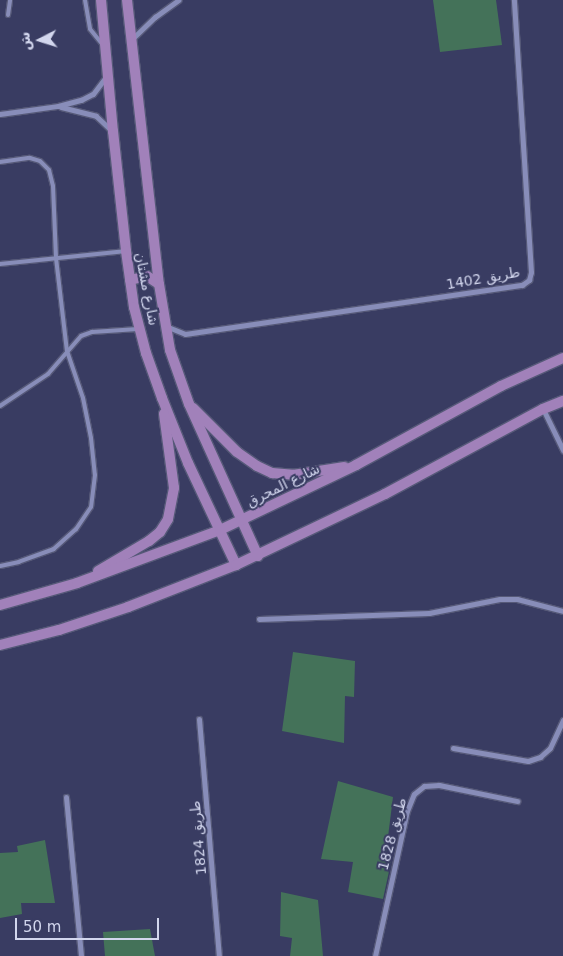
<!DOCTYPE html>
<html>
<head>
<meta charset="utf-8">
<style>
  body { margin:0 }
  #map { position:relative; width:563px; height:956px; overflow:hidden; background:#393c62; font-family:"DejaVu Sans",Cairo,sans-serif }
  div>[style] { position:absolute }
  .building>* { inset:0; background:#447259 }
  .roads { filter:drop-shadow(1px 0 #565978) drop-shadow(-1px 0 #565978) drop-shadow(0 1px #565978) drop-shadow(0 -1px #565978) }
  .lane>* { height:4px; margin:-2px; padding:0 2px; transform-origin:2px; border-radius:2px; background:#888db9 }
  .street>* { height:5px; margin:-2.5px; padding:0 2.5px; transform-origin:2.5px; border-radius:2.5px; background:#888db9 }
  .secondary>* { height:10px; margin:-5px; padding:0 5px; transform-origin:5px; border-radius:5px; background:#a181ba }
  span { translate:-50% -50%; white-space:nowrap; text-align:center; line-height:1.15; -webkit-text-stroke:4px #393c62; paint-order:stroke }
  .street-label { font-size:14px; color:#d2d6ed }
  .north { position:absolute; left:15px; top:15px; width:50px; height:50px; -webkit-text-stroke:4px #393c62; paint-order:stroke; rotate:265deg; font-size:14px; font-weight:700; line-height:20px; text-align:center; color:#d2d6ed }
  .north::after { content:''; display:block; margin:auto; width:18px; height:22px; background:#d2d6ed; clip-path:polygon(50% 0,100% 100%,50% 72%,0 100%) }
  .scale { position:absolute; left:15px; top:918px; width:144px; height:22px; box-sizing:border-box; border:2px solid #d2d6ed; border-top:0; padding-left:6px; font-size:15px; line-height:18px; white-space:nowrap; color:#d2d6ed; -webkit-text-stroke:4px #393c62; paint-order:stroke }
</style>
</head>
<body>
<div id="map">
  <div class="building">
    <i style="clip-path:polygon(433px 0,496px 0,502px 45px,440px 52px)"></i>
    <i style="clip-path:polygon(293px 652px,355px 661px,354px 697px,345px 696px,344px 743px,282px 731px)"></i>
    <i style="clip-path:polygon(338px 781px,393px 797px,385px 861px,391px 862px,383px 899px,348px 892px,353px 862px,321px 859px)"></i>
    <i style="clip-path:polygon(45px 840px,55px 903px,21px 903px,22px 914px,0 918px,0 853px,18px 852px,17px 846px)"></i>
    <i style="clip-path:polygon(281px 892px,318px 900px,323px 956px,290px 956px,292px 938px,280px 936px)"></i>
    <i style="clip-path:polygon(150px 929px,155px 956px,105px 956px,103px 932px)"></i>
  </div>
  <div class="roads">
    <div class="lane">
      <i style="left:85px;top:0;width:29px;rotate:80deg"></i>
      <i style="left:90px;top:29px;width:21px;rotate:51deg"></i>
      <i style="left:8px;top:15px;width:15px;rotate:-82deg"></i>
      <i style="left:0;top:162px;width:30px;rotate:-8deg"></i>
      <i style="left:30px;top:158px;width:10px;rotate:17deg"></i>
      <i style="left:40px;top:161px;width:13px;rotate:45deg"></i>
      <i style="left:49px;top:170px;width:16px;rotate:76deg"></i>
      <i style="left:53px;top:186px;width:72px;rotate:87.6deg"></i>
      <i style="left:56px;top:258px;width:94px;rotate:83.3deg"></i>
      <i style="left:67px;top:351px;width:50px;rotate:71.2deg"></i>
      <i style="left:83px;top:398px;width:41px;rotate:78.7deg"></i>
      <i style="left:91px;top:438px;width:37px;rotate:84deg"></i>
      <i style="left:95px;top:475px;width:32px;rotate:97deg"></i>
      <i style="left:91px;top:507px;width:27px;rotate:124deg"></i>
      <i style="left:76px;top:529px;width:30px;rotate:138deg"></i>
      <i style="left:54px;top:549px;width:37px;rotate:160deg"></i>
      <i style="left:19px;top:562px;width:19px;rotate:168deg"></i>
      <i style="left:0;top:264px;width:127px;rotate:-5.9deg"></i>
      <i style="left:0;top:406px;width:58px;rotate:-33.7deg"></i>
      <i style="left:48px;top:374px;width:50px;rotate:-49deg"></i>
      <i style="left:81px;top:336px;width:12px;rotate:-20deg"></i>
      <i style="left:92px;top:332px;width:46px;rotate:-3.7deg"></i>
    </div>
    <div class="street">
      <i style="left:132px;top:39px;width:32px;rotate:-44deg"></i>
      <i style="left:155px;top:17px;width:29px;rotate:-36deg"></i>
      <i style="left:61px;top:107px;width:36px;rotate:14deg"></i>
      <i style="left:96px;top:116px;width:21px;rotate:43deg"></i>
      <i style="left:0;top:114px;width:59px;rotate:-7.9deg"></i>
      <i style="left:58px;top:106px;width:24px;rotate:-15deg"></i>
      <i style="left:81px;top:100px;width:13px;rotate:-27deg"></i>
      <i style="left:93px;top:94px;width:21px;rotate:-53deg"></i>
      <i style="left:168px;top:327px;width:18px;rotate:22deg"></i>
      <i style="left:185px;top:334px;width:341px;rotate:-8.3deg"></i>
      <i style="left:522px;top:285px;width:9px;rotate:-36deg"></i>
      <i style="left:529px;top:280px;width:8px;rotate:-76deg"></i>
      <i style="left:531px;top:272px;width:273px;rotate:-93.6deg"></i>
      <i style="left:543px;top:409px;width:46px;rotate:64deg"></i>
      <i style="left:259px;top:619px;width:170px;rotate:-2deg"></i>
      <i style="left:429px;top:613px;width:72px;rotate:-11.2deg"></i>
      <i style="left:500px;top:599px;width:17px"></i>
      <i style="left:517px;top:599px;width:48px;rotate:14.6deg"></i>
      <i style="left:199px;top:719px;width:238px;rotate:85.2deg"></i>
      <i style="left:453px;top:748px;width:76px;rotate:9.8deg"></i>
      <i style="left:528px;top:761px;width:13px;rotate:-18deg"></i>
      <i style="left:540px;top:757px;width:13px;rotate:-42deg"></i>
      <i style="left:550px;top:748px;width:31px;rotate:-65deg"></i>
      <i style="left:66px;top:797px;width:160px;rotate:84.6deg"></i>
      <i style="left:375px;top:956px;width:148px;rotate:-77.6deg"></i>
      <i style="left:407px;top:811px;width:18px;rotate:-68deg"></i>
      <i style="left:414px;top:794px;width:13px;rotate:-39deg"></i>
      <i style="left:424px;top:786px;width:15px;rotate:-4deg"></i>
      <i style="left:439px;top:785px;width:80px;rotate:11.6deg"></i>
    </div>
    <div class="secondary">
      <i style="left:101px;top:0;width:132px;rotate:84.8deg"></i>
      <i style="left:113px;top:131px;width:121px;rotate:83.8deg"></i>
      <i style="left:126px;top:251px;width:57px;rotate:81.9deg"></i>
      <i style="left:134px;top:307px;width:48px;rotate:75.4deg"></i>
      <i style="left:146px;top:353px;width:48px;rotate:70.4deg"></i>
      <i style="left:162px;top:398px;width:70px;rotate:68.2deg"></i>
      <i style="left:188px;top:463px;width:113px;rotate:64.8deg"></i>
      <i style="left:127px;top:0;width:286px;rotate:83.6deg"></i>
      <i style="left:159px;top:284px;width:67px;rotate:80.5deg"></i>
      <i style="left:170px;top:350px;width:57px;rotate:70.6deg"></i>
      <i style="left:189px;top:404px;width:167px;rotate:65.6deg"></i>
      <i style="left:130px;top:280px;width:17px;rotate:-13deg"></i>
      <i style="left:147px;top:276px;width:14px;rotate:34deg"></i>
      <i style="left:193px;top:408px;width:62px;rotate:45deg"></i>
      <i style="left:237px;top:452px;width:24px;rotate:35deg"></i>
      <i style="left:257px;top:466px;width:17px;rotate:25deg"></i>
      <i style="left:272px;top:473px;width:21px;rotate:5deg"></i>
      <i style="left:293px;top:475px;width:52px;rotate:-8.9deg"></i>
      <i style="left:98px;top:571px;width:59px;rotate:-30.5deg"></i>
      <i style="left:149px;top:541px;width:14px;rotate:-39deg"></i>
      <i style="left:160px;top:532px;width:15px;rotate:-58deg"></i>
      <i style="left:168px;top:519px;width:32px;rotate:-79deg"></i>
      <i style="left:174px;top:488px;width:75px;rotate:-97.7deg"></i>
      <i style="left:0;top:605px;width:80px;rotate:-15.9deg"></i>
      <i style="left:77px;top:583px;width:153px;rotate:-20.3deg"></i>
      <i style="left:220px;top:530px;width:151px;rotate:-25.5deg"></i>
      <i style="left:356px;top:465px;width:165px;rotate:-28.6deg"></i>
      <i style="left:501px;top:386px;width:68px;rotate:-24.3deg"></i>
      <i style="left:0;top:645px;width:61px;rotate:-14.3deg"></i>
      <i style="left:59px;top:630px;width:73px;rotate:-18.4deg"></i>
      <i style="left:128px;top:607px;width:116px;rotate:-21.3deg"></i>
      <i style="left:236px;top:565px;width:165px;rotate:-25.5deg"></i>
      <i style="left:385px;top:494px;width:179px;rotate:-28.3deg"></i>
      <i style="left:543px;top:409px;width:22px;rotate:-22deg"></i>
    </div>
  </div>
  <div class="street-label">
    <span style="left:483px;top:278px;rotate:-10deg">طريق 1402</span>
    <span style="left:147px;top:289px;rotate:79deg">شارع مشتان</span>
    <span style="left:283px;top:485px;rotate:-26deg">شارع المحرق</span>
    <span style="left:392px;top:834px;rotate:-75deg">طريق 1828</span>
    <span style="left:198px;top:838px;rotate:-95deg">طريق 1824</span>
  </div>
  <div class="north">ش</div>
  <div class="scale">50 m</div>
</div>
</body>
</html>
